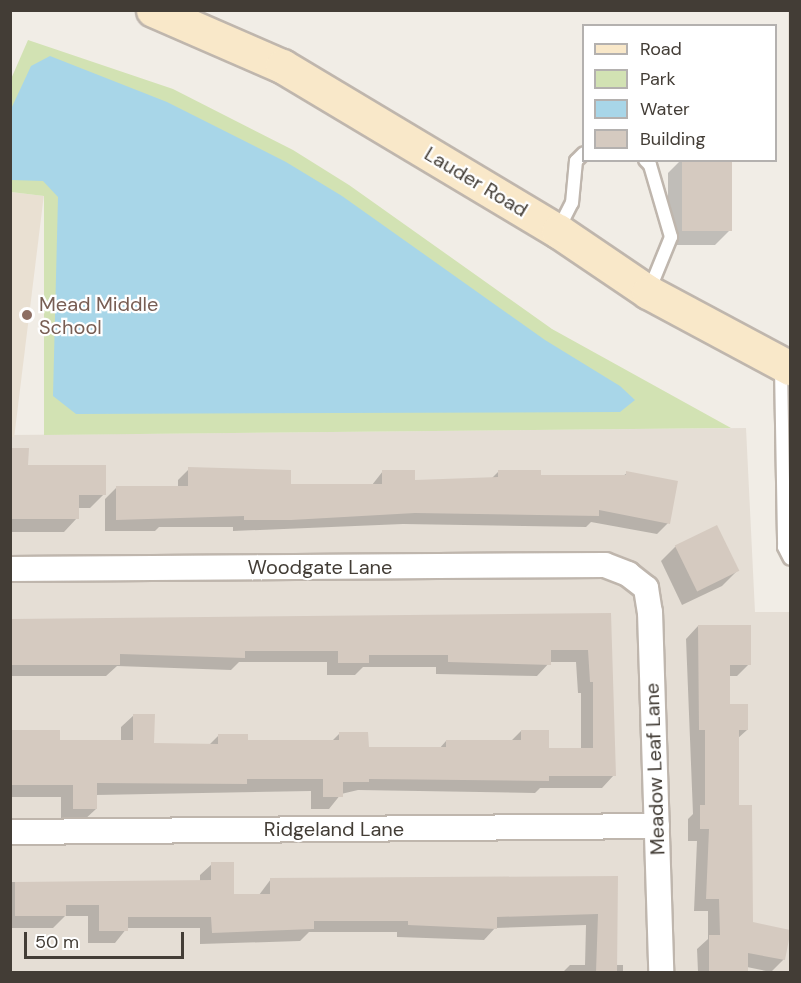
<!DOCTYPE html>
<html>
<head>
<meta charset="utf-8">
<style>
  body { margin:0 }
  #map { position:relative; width:801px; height:983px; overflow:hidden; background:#f1ede6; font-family:"DM Sans",sans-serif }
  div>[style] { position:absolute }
  .residential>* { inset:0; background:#e5ded5 }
  .education>* { inset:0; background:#e9e0d2; transform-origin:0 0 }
  .green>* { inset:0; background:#d2e2b3 }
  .water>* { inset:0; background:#a8d6e8 }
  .shadow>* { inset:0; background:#0003 }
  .building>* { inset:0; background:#d5cac0; transform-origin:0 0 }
  .roads { filter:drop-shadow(2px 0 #bfb6ad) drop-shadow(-2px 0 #bfb6ad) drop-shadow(0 2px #bfb6ad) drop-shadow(0 -2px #bfb6ad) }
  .service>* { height:12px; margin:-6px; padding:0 6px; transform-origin:6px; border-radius:6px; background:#fff }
  .minor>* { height:24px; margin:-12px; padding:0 12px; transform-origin:12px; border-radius:12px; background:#fff }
  .secondary>* { height:33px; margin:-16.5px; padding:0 16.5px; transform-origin:16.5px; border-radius:16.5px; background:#f9e8c9 }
  .dots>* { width:16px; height:16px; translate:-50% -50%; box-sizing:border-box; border:3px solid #fff; border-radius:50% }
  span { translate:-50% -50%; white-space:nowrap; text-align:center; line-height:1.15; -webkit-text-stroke:4.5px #fff; paint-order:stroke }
  .street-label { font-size:20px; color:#433d36 }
  .education-label { font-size:20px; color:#785e54 }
  .left { translate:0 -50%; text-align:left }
  .frame { position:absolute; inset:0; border:12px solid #433d36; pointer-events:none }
  .legend { position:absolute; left:582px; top:24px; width:195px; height:138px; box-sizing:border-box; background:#fff; border:2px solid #b4b1af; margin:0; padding:8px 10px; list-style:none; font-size:18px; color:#433d36 }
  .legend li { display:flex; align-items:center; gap:12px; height:30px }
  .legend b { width:30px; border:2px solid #b4b1af }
  .scale { position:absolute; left:24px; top:932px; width:160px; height:27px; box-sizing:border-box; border:3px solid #433d36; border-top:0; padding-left:8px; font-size:18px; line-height:21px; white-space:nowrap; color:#433d36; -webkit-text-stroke:4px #fff; paint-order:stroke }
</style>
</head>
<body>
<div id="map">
  <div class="residential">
    <i style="clip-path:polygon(788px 11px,790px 11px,788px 187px)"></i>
    <i style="clip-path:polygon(746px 428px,755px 612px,790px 612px,790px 972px,11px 972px,10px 435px)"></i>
  </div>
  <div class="education">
    <i style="left:11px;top:192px;width:33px;height:243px;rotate:7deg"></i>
  </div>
  <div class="green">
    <i style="clip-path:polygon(28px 40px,173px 89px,293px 150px,349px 185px,552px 329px,731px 428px,44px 435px,44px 196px,11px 192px,11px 79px)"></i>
  </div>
  <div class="water">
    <i style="clip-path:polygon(50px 56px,167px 102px,286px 162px,342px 196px,545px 340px,620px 386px,635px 400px,620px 412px,76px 414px,53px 396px,58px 197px,43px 181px,11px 180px,11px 109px,31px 66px)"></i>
  </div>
  <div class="shadow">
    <i style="clip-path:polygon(681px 160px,730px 160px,730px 230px,715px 245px,668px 245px,668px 173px)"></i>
    <i style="clip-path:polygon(10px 449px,27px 467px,104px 494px,90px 508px,77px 508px,77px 518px,64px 532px,10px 532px)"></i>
    <i style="clip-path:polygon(189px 469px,289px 485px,372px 485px,383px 471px,414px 482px,491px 479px,499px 471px,540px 476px,623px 476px,627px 473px,668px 523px,657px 534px,591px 522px,586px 527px,403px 524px,233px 531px,233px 527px,159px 527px,155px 531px,105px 531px,105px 499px,116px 488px,178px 488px,178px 480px)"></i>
    <i style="clip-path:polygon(790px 514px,790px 550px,787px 550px)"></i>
    <i style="clip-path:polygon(716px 527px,737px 571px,722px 586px,682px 605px,661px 561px,675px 547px)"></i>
    <i style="clip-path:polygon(609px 615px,614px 775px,602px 788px,540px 788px,535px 793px,358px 790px,341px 794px,329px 809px,311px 809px,311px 791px,96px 795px,96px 809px,83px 821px,61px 821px,61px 797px,10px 797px,10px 733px,58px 732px,58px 741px,121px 741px,121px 727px,134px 715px,153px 744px,208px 746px,219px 735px,246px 742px,331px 742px,339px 734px,367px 749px,439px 749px,446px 741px,511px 741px,521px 731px,547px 749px,581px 749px,581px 693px,578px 693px,576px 662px,550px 662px,537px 676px,436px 674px,436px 667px,363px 667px,355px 675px,327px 675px,327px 662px,239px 662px,231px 670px,117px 666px,106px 676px,10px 676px,10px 621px)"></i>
    <i style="clip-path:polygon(698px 626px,749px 664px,737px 676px,728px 676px,728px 705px,747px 730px,737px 739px,737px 806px,752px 924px,784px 959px,771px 972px,747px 967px,747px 972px,698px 972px,697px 949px,708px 939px,708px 911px,694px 911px,697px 841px,688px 841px,688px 819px,693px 814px,686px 639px)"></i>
    <i style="clip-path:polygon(212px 864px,232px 896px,259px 895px,271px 879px,617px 878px,616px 965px,623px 965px,623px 972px,563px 972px,570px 965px,585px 965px,586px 925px,495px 928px,484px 940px,397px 937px,397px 932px,309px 932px,300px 941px,200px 944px,200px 928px,127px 928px,115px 943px,88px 943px,88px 916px,65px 916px,53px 928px,10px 928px,10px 882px,200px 882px,200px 875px)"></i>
  </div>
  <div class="building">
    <i style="left:682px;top:160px;width:50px;height:71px"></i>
    <i style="clip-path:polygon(10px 448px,29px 448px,28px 465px,106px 465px,106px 495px,79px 495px,79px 519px,10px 519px)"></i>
    <i style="clip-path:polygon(188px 467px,291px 470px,291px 484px,382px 484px,382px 470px,415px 470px,415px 480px,498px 477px,498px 470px,541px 470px,541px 475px,626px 475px,626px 471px,678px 481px,670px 524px,599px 510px,599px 516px,415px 513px,291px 520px,244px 520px,244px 516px,116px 520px,116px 486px,188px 486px)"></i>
    <i style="left:717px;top:525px;width:51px;height:47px;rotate:64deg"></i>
    <i style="clip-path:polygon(611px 613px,616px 776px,549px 776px,549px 781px,369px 779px,369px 782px,343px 782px,343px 797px,323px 797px,323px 779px,247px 779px,247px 784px,97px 783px,97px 809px,73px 809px,73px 785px,12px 785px,12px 730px,60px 730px,60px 740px,133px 740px,133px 714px,155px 714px,154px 743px,218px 744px,218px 734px,248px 734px,248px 740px,339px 740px,339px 732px,368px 732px,369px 747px,446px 747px,446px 740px,521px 740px,521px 730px,549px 730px,549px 748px,593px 748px,593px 682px,590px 682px,588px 650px,551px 650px,551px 665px,448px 662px,448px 655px,369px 655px,369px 663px,338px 663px,338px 651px,245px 651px,245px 658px,120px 654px,120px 665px,10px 665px,10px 619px)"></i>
    <i style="clip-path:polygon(698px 625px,751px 625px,751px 665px,730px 665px,730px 704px,748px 704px,748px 730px,739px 730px,739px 805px,752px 805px,753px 922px,790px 930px,790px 934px,785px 960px,748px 953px,748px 972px,709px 972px,709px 935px,720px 935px,719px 899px,706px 899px,709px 829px,700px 829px,700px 805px,705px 805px,705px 730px,699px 730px)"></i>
    <i style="clip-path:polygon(211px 862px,234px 862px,234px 894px,270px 894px,270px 878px,618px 876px,617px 972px,596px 972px,598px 914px,497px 917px,497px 929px,408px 925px,408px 921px,314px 921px,314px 929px,212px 933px,211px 917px,128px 917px,128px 931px,99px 931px,99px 905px,66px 905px,66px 916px,15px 916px,15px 882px,211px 880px)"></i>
  </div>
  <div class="roads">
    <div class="service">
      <i style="left:645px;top:160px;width:7px;rotate:45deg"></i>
      <i style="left:650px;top:165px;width:75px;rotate:73.7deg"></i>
      <i style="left:671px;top:237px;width:58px;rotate:112.2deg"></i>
      <i style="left:558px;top:230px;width:30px;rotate:-63deg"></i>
      <i style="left:572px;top:203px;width:42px;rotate:-84.6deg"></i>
      <i style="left:576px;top:161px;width:11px;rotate:-45deg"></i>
      <i style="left:781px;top:367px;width:180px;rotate:89deg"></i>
      <i style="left:784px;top:547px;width:13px;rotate:63deg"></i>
    </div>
    <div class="minor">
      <i style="left:10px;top:569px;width:595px;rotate:-0.39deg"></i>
      <i style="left:605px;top:565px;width:25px;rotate:21deg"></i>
      <i style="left:628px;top:574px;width:23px;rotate:38deg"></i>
      <i style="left:646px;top:588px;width:24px;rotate:81deg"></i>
      <i style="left:650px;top:612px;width:360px;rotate:88.2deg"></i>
      <i style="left:10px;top:832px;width:647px;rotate:-0.53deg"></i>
    </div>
    <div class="secondary">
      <i style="left:153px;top:10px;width:141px;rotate:23.5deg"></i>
      <i style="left:282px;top:66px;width:322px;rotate:30.9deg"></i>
      <i style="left:558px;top:231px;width:109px;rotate:34.1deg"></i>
      <i style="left:648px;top:292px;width:161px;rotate:28.2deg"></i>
    </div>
  </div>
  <div class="dots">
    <i style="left:27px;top:315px;background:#8d6e63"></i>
  </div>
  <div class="street-label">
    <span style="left:476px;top:182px;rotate:31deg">Lauder Road</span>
    <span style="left:320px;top:567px">Woodgate Lane</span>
    <span style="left:655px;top:769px;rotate:-92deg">Meadow Leaf Lane</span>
    <span style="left:334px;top:829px">Ridgeland Lane</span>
  </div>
  <div class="education-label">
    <span class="left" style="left:39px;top:316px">Mead Middle<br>School</span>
  </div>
  <div class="frame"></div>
  <ul class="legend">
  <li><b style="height:8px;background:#f9e8c9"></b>Road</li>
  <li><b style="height:16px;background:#d2e2b3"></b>Park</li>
  <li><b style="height:16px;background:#a8d6e8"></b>Water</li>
  <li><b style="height:16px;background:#d5cac0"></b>Building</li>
  </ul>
  <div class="scale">50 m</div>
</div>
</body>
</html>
